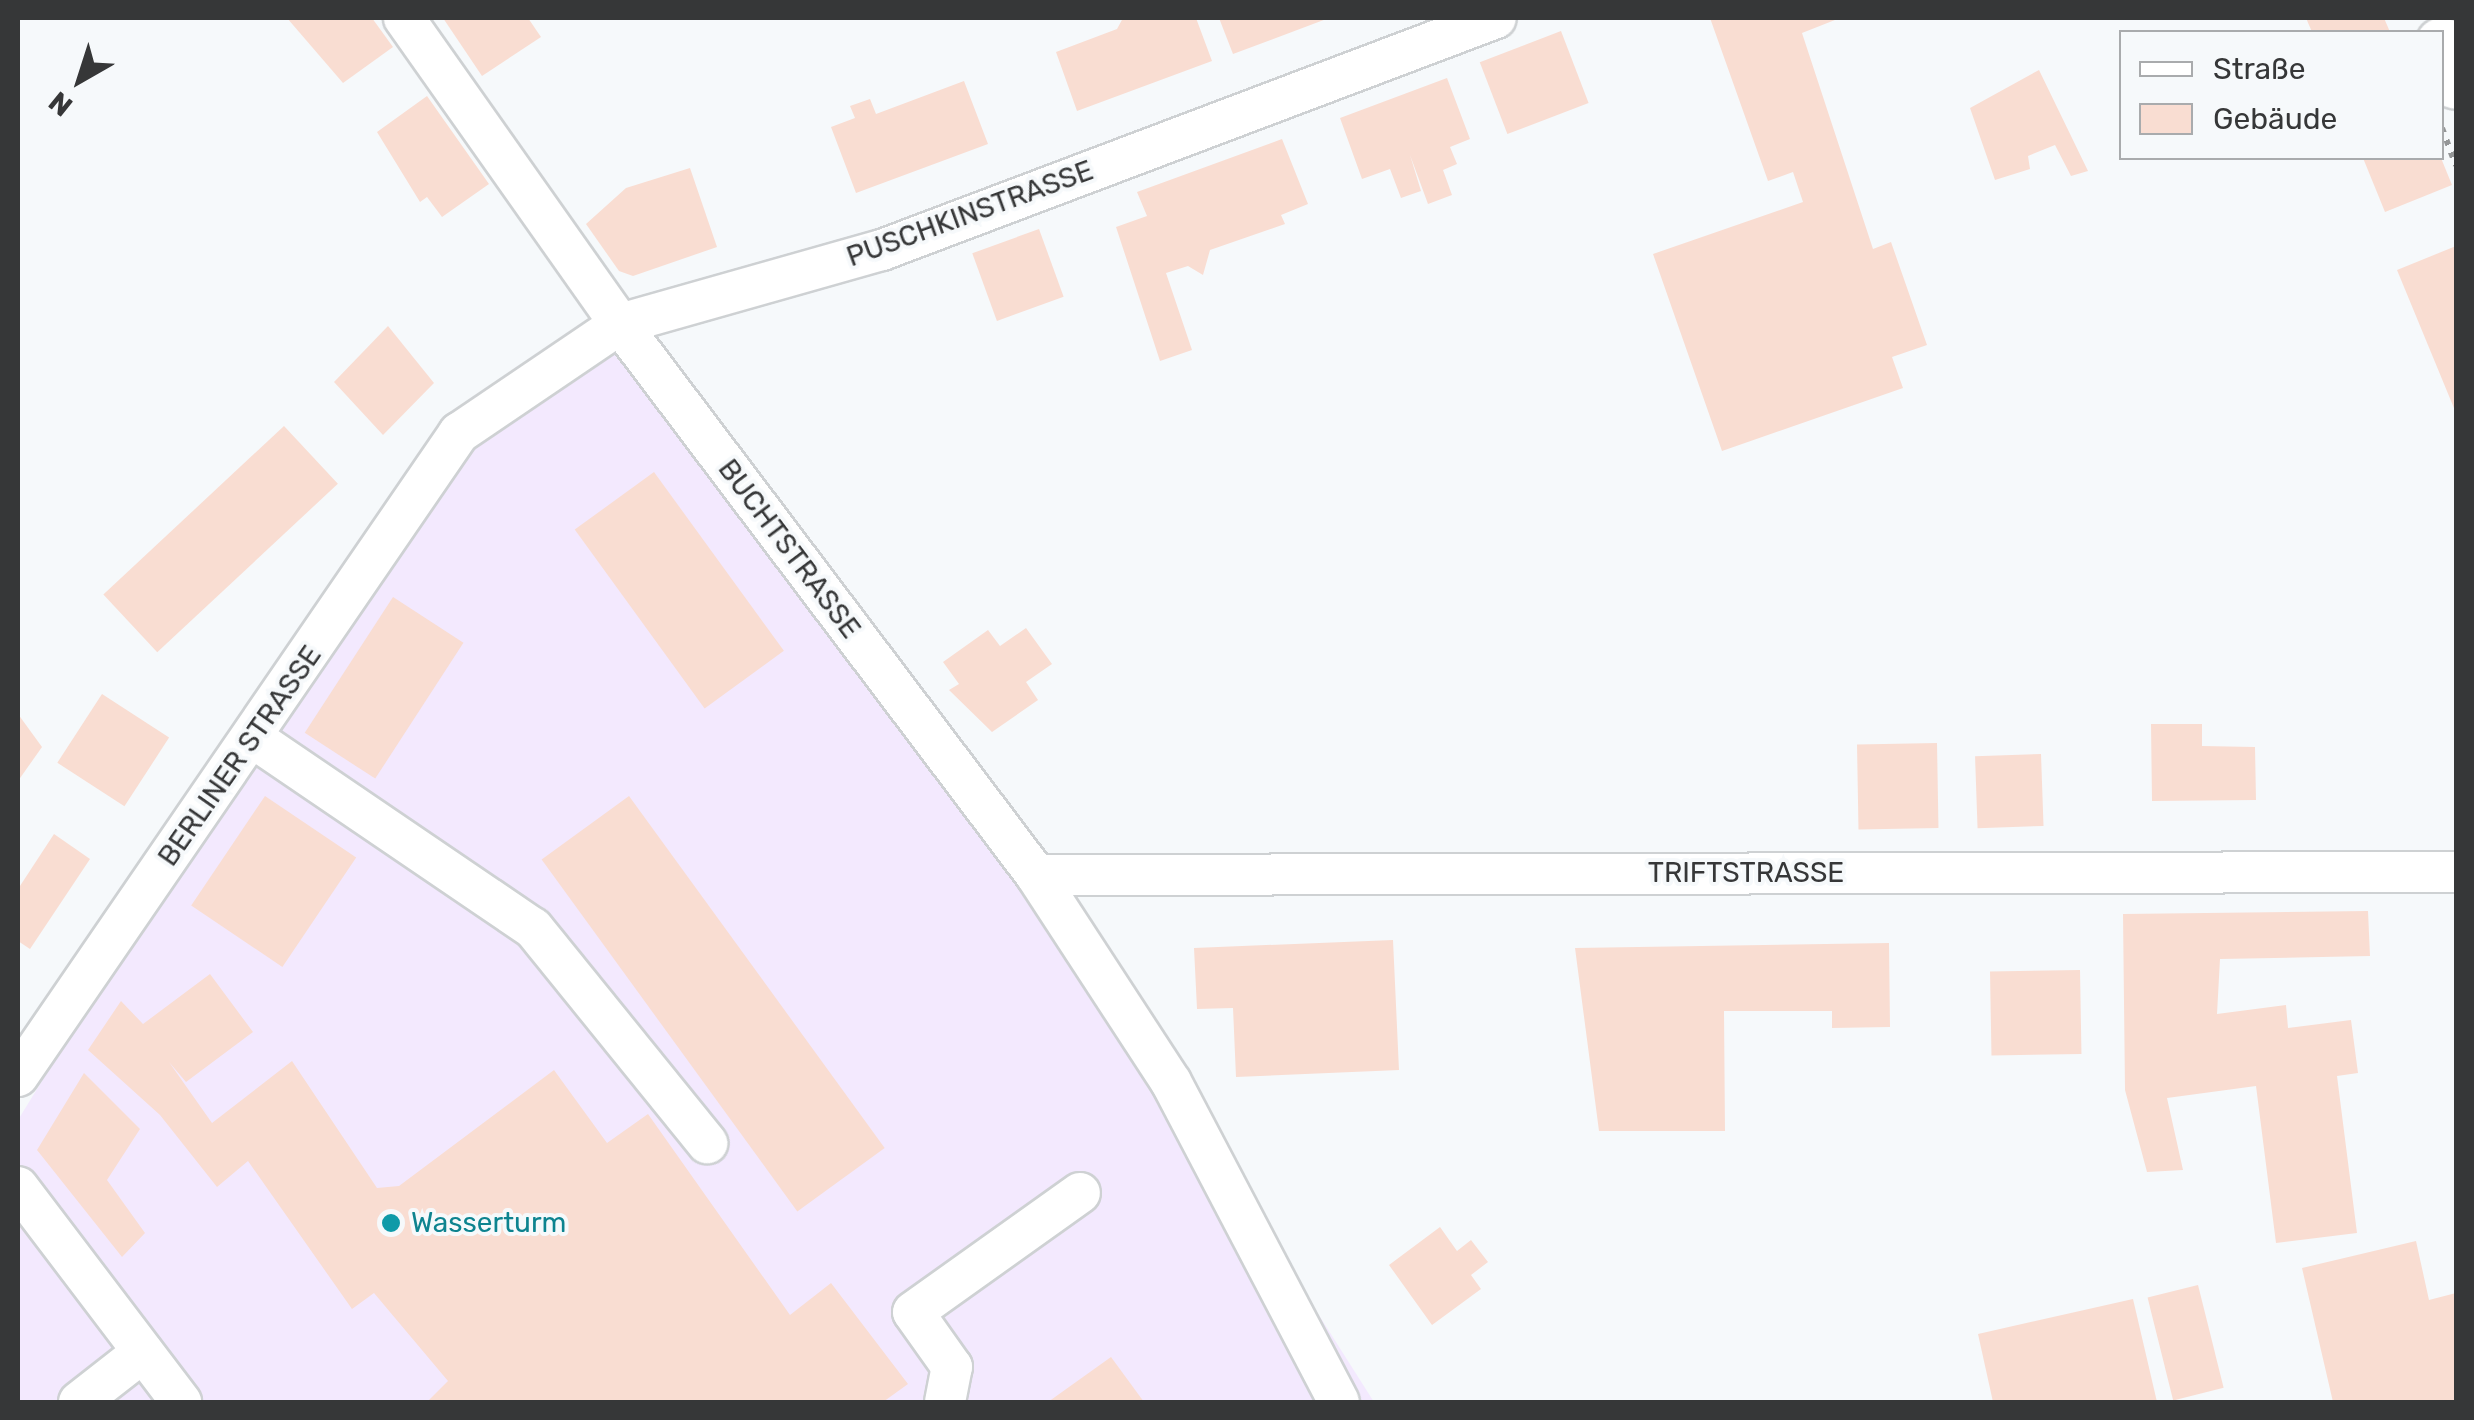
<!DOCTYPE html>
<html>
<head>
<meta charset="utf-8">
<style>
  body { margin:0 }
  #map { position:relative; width:2474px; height:1420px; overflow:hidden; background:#f6f9fb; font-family:Rubik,sans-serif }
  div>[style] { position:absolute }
  .commercial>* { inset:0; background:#f3e9fe }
  .building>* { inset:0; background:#f9ddd2; transform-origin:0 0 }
  .path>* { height:6px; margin-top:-3px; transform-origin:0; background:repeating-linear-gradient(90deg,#949697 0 5px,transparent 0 13px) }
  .roads { filter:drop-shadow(2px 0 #ced1d3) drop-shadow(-2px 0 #ced1d3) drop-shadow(0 2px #ced1d3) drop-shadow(0 -2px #ced1d3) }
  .minor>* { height:40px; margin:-20px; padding:0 20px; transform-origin:20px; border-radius:20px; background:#fff }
  .major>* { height:52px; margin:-26px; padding:0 26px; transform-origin:26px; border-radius:26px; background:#fff }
  .dots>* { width:28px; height:28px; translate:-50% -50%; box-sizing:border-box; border:5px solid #f6f9fb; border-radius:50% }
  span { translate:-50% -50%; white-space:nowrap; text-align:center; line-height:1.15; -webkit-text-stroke:8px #f6f9fb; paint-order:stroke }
  .street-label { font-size:28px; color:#363738 }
  .culture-label { font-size:28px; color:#0d838f }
  .left { translate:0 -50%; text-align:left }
  .frame { position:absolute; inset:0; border:20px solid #363738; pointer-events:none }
  .legend { position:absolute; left:2119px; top:30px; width:325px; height:130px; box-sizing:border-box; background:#f6f9fb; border:2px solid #a9abad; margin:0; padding:12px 18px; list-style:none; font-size:30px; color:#363738 }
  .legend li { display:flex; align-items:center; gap:20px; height:50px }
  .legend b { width:50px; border:2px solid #a9abad }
  .north { position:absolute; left:30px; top:30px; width:100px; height:100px; -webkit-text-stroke:8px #f6f9fb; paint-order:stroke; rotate:219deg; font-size:28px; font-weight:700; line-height:40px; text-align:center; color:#363738 }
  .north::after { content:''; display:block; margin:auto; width:35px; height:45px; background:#363738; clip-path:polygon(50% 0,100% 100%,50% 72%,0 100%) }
</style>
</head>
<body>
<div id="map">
  <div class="commercial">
    <i style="clip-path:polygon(620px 324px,1171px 1082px,1374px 1402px,18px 1402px,18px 1120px,253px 738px,459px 433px)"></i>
  </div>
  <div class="building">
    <i style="clip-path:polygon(287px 18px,372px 18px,393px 47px,343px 83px)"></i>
    <i style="clip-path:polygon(443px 18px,528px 18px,541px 37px,482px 76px)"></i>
    <i style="clip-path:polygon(1123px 18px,1196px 18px,1212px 61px,1077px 111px,1056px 52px,1117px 29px)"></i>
    <i style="clip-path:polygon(1219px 18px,1329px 18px,1233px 54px)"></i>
    <i style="clip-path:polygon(1710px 18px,1840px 18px,1802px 33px,1873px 249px,1891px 242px,1927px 345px,1892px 357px,1903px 388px,1722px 451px,1653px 254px,1803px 202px,1793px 172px,1768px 181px)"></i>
    <i style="clip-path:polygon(2306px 18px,2384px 18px,2390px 32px,2312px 32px)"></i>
    <i style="left:1561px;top:31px;width:77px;height:87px;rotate:69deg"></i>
    <i style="clip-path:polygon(2039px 70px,2088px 171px,2071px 176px,2055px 145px,2028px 156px,2030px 169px,1995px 180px,1970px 108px)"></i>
    <i style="clip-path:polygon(1447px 78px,1470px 139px,1450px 147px,1457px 164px,1443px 170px,1452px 195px,1428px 204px,1410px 155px,1421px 191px,1401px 198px,1390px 169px,1362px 179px,1340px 118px)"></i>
    <i style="clip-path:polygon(964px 81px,988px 144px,856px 193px,831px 127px,855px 118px,850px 106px,870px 99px,876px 114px)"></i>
    <i style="clip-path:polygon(427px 96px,489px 184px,442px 217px,427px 197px,420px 202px,377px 132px)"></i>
    <i style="clip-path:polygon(1282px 139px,1308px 204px,1281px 215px,1285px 224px,1210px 250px,1203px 275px,1188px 266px,1166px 273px,1192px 350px,1160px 361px,1116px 227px,1147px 216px,1137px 192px)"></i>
    <i style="clip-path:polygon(2363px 158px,2441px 158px,2452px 185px,2385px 212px)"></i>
    <i style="clip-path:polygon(690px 168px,717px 247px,633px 276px,619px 271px,586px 224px,626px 188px)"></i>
    <i style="left:1039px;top:229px;width:72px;height:71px;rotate:70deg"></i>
    <i style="clip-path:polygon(2456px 246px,2456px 413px,2397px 270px)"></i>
    <i style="clip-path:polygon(388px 326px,434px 383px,383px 435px,334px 382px)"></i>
    <i style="left:284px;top:426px;width:79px;height:247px;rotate:47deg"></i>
    <i style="left:654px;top:472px;width:221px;height:98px;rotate:54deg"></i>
    <i style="left:393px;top:597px;width:84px;height:162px;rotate:33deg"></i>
    <i style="clip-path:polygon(1026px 628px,1052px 664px,1026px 682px,1038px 700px,992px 732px,949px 690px,959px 684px,943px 662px,988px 630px,1000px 646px)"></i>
    <i style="left:102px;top:694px;width:80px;height:82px;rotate:33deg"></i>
    <i style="clip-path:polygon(18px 714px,42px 747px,18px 781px)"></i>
    <i style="clip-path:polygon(2151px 724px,2202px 724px,2202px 746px,2255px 747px,2256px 800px,2152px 801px)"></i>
    <i style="left:1937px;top:743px;width:85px;height:80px;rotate:89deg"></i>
    <i style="left:2041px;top:754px;width:72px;height:66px;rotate:88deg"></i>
    <i style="left:265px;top:796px;width:110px;height:132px;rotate:34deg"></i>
    <i style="left:629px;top:796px;width:435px;height:108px;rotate:54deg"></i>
    <i style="clip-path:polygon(54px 834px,90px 859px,30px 949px,18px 941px,18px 889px)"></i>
    <i style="clip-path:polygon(2368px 911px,2370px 956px,2220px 959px,2217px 1014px,2286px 1005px,2288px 1028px,2351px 1020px,2358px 1073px,2337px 1076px,2357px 1233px,2276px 1243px,2256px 1086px,2167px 1098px,2183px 1170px,2147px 1172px,2125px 1090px,2123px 914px)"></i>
    <i style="clip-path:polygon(1393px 940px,1399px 1070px,1236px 1077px,1233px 1008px,1197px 1009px,1194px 948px)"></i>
    <i style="clip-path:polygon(1889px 943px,1890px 1027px,1832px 1028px,1832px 1011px,1724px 1011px,1725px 1131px,1599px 1131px,1575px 948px)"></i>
    <i style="left:2080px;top:970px;width:84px;height:90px;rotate:89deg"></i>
    <i style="clip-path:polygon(210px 974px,253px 1032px,186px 1082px,169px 1062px,212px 1123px,292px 1061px,377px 1188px,399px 1186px,554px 1070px,607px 1143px,648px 1114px,790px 1315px,831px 1283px,908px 1384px,883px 1402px,427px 1402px,448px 1381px,374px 1293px,352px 1309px,248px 1161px,217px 1187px,160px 1115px,88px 1050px,121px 1001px,143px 1024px)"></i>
    <i style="clip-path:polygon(84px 1073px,140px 1129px,107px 1180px,145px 1233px,122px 1257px,37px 1150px)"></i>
    <i style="clip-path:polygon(1440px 1227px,1457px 1251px,1471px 1240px,1488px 1262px,1471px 1275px,1481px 1289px,1432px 1325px,1389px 1265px)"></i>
    <i style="clip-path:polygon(2416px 1241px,2429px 1300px,2456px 1293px,2456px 1401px,2333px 1402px,2302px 1268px)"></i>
    <i style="left:2198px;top:1285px;width:106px;height:52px;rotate:76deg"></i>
    <i style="clip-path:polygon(2133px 1299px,2157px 1402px,1993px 1402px,1978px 1334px)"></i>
    <i style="clip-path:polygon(1111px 1357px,1144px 1402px,1048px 1402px)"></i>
  </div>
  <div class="path">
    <i style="left:2442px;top:128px;width:40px;rotate:69.8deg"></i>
  </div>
  <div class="roads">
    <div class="minor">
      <i style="left:404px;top:18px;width:375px;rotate:54.8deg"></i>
      <i style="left:620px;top:324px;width:690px;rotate:52.95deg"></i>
      <i style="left:1036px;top:875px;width:247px;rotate:56.9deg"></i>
      <i style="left:1171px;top:1082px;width:361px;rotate:62.3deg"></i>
      <i style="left:253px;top:738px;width:338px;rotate:34.2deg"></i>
      <i style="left:533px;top:928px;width:277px;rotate:51deg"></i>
      <i style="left:1036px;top:875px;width:1420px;rotate:-0.12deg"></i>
      <i style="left:18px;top:1076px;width:780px;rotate:-55.56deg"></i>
      <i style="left:459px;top:433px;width:194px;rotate:-34.1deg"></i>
      <i style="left:620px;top:324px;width:272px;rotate:-15.8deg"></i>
      <i style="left:882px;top:250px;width:656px;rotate:-20.7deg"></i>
      <i style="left:18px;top:1187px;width:270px;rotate:52.8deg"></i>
      <i style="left:79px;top:1402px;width:81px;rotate:-38deg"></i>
      <i style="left:945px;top:1402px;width:36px;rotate:-79deg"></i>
      <i style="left:952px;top:1367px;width:67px;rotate:-125.3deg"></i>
      <i style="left:913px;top:1312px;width:205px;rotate:-35.5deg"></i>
    </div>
    <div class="major">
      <i style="left:2442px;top:44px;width:41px;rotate:70.3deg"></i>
    </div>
  </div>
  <div class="dots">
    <i style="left:391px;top:1223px;background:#0f9aa8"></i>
  </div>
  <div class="street-label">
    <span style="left:970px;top:214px;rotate:-20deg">PUSCHKINSTRASSE</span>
    <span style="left:789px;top:549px;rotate:53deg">BUCHTSTRASSE</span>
    <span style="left:240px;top:756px;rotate:-55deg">BERLINER STRASSE</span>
    <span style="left:1746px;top:873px">TRIFTSTRASSE</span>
  </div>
  <div class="culture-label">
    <span class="left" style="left:411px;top:1223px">Wasserturm</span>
  </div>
  <div class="frame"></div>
  <ul class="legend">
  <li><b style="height:12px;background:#fff"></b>Straße</li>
  <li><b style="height:28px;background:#f9ddd2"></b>Gebäude</li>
  </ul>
  <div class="north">N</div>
</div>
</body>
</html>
